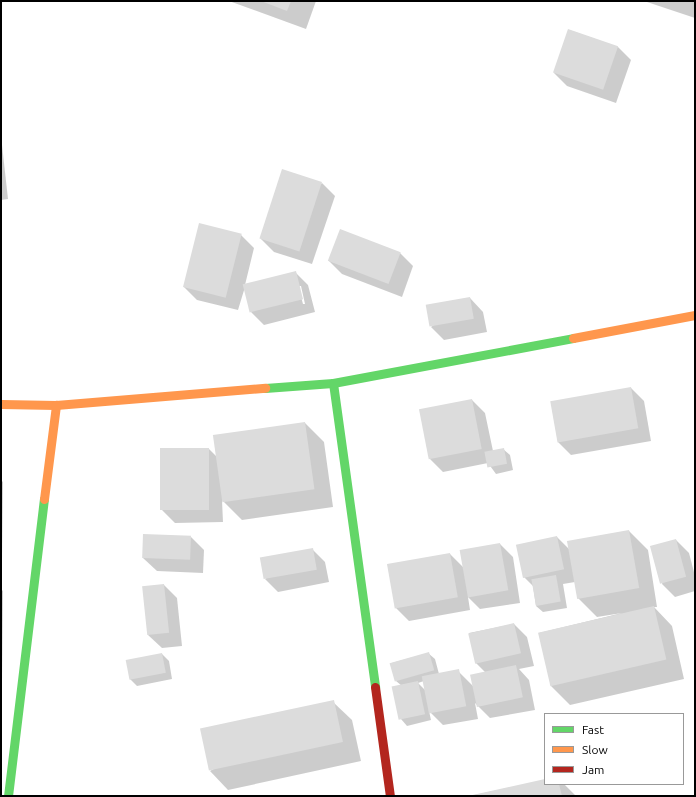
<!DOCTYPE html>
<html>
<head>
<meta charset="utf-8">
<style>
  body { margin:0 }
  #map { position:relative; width:696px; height:797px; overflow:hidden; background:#fff; font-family:Ubuntu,sans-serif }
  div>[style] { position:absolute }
  .shadow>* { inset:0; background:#0003 }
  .building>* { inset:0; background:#dcdcdc; transform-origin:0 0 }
  .fast>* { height:9px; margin:-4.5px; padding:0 4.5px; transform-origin:4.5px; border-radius:4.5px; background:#63d668 }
  .slow>* { height:9px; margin:-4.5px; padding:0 4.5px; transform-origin:4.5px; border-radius:4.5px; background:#ff974d }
  .jam>* { height:9px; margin:-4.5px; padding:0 4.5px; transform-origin:4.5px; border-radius:4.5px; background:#b3261e }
  span { translate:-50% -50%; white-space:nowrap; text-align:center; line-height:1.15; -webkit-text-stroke:3px #fff; paint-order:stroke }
  .frame { position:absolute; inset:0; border:2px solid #000; pointer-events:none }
  .legend { position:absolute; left:544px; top:713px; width:140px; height:72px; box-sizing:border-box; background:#fff; border:1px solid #999; margin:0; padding:5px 7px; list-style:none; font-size:12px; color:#000 }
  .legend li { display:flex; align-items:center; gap:8px; height:20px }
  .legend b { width:20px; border:1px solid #999 }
</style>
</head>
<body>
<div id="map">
  <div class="shadow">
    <i style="clip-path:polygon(229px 1px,316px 1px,306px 29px)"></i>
    <i style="clip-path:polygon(644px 1px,695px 1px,695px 18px)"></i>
    <i style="clip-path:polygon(569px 30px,618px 47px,631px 60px,616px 103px,567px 86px,554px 73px)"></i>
    <i style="clip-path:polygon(1px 136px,8px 199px,1px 200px)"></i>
    <i style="clip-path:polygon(322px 183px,335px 196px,312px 264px,274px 252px,261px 239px)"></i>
    <i style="clip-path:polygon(evenodd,241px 235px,254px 248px,245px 285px,295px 272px,308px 285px,315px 312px,264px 325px,251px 312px,245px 287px,238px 310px,197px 300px,184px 287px,241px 235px,298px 286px,301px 286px,305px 304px,303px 304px,298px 286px)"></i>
    <i style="clip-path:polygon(400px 253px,413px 266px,402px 297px,342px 274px,329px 261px)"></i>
    <i style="clip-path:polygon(470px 298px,483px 312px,487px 332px,444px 340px,431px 327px)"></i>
    <i style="clip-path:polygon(631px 388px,644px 401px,651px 441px,571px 455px,558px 442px)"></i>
    <i style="clip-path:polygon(472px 400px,485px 413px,493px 451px,503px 449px,510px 455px,513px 470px,496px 474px,488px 463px,443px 472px,430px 459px,420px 410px)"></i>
    <i style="clip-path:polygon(305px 423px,324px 442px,333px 507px,242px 520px,222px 500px,223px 522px,175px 523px,162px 510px,209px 449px,217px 457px)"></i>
    <i style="clip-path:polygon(1px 480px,3px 482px,2px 560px,1px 560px)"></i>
    <i style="clip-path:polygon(629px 531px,648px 550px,657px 607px,654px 607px,672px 626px,684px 679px,570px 705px,551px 686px,539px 633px,622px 613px,597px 617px,578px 598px,575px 582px,563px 584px,567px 608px,543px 612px,536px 606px,533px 586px,523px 576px,557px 537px,570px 550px)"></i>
    <i style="clip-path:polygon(191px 537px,204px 550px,203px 573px,157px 571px,143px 558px)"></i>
    <i style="clip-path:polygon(676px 540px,689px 553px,695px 576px,695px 591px,675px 597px,662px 584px)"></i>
    <i style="clip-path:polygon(500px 544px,513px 557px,520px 603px,480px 609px,468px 597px,470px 610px,409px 621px,396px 608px,450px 554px,463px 567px)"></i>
    <i style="clip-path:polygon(312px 549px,325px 562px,329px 582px,278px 592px,265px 579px)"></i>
    <i style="clip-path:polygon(164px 585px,177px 598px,182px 646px,162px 648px,148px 635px)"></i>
    <i style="clip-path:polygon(1px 589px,3px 591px,2px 681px,1px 681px)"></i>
    <i style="clip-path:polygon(evenodd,514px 624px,527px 637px,534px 666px,519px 669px,529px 680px,535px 710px,490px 718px,475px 703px,478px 719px,443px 725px,429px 711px,431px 720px,407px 726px,401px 719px,402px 686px,396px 681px,392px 663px,428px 653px,435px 659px,439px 674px,458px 671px,473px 686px,485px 672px,476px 663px,469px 633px,514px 624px,424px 681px,426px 691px,418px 683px,424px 681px)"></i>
    <i style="clip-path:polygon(162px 654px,169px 661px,172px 679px,137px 686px,130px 679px)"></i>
    <i style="clip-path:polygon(333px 702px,352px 720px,361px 761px,228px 790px,210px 771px)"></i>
    <i style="clip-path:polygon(545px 780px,545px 784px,564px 784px,576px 796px,470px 796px)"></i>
  </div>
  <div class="building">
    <i style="clip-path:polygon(261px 1px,291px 1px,287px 11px)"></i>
    <i style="left:568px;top:29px;width:53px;height:46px;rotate:19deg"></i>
    <i style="left:282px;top:169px;width:42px;height:73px;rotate:18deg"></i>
    <i style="left:199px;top:223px;width:44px;height:66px;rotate:14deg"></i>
    <i style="left:340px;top:229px;width:65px;height:34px;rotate:21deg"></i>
    <i style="left:296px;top:271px;width:29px;height:55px;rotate:76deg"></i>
    <i style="left:470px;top:297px;width:22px;height:45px;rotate:80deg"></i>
    <i style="left:631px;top:387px;width:42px;height:82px;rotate:80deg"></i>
    <i style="left:472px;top:399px;width:51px;height:54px;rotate:79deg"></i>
    <i style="left:305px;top:422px;width:68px;height:93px;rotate:82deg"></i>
    <i style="left:160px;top:448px;width:49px;height:62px"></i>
    <i style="left:504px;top:448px;width:16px;height:20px;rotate:79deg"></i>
    <i style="left:629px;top:530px;width:59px;height:63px;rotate:80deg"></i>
    <i style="left:143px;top:534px;width:48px;height:24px;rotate:2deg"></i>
    <i style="left:557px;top:536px;width:34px;height:42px;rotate:78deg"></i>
    <i style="left:676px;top:539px;width:39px;height:27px;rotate:75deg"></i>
    <i style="left:500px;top:543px;width:48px;height:41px;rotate:80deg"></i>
    <i style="left:313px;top:548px;width:22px;height:54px;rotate:80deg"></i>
    <i style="left:450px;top:553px;width:45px;height:64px;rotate:80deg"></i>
    <i style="left:556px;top:575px;width:27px;height:25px;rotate:80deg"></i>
    <i style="left:164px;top:584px;width:49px;height:22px;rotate:84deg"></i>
    <i style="left:654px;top:606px;width:55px;height:119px;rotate:77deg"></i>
    <i style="left:514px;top:623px;width:31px;height:47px;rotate:77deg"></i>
    <i style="left:429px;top:652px;width:19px;height:41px;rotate:74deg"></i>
    <i style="left:162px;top:653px;width:20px;height:37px;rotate:79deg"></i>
    <i style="left:516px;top:665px;width:33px;height:47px;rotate:78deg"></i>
    <i style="left:459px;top:669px;width:38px;height:38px;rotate:79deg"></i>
    <i style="left:418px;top:681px;width:34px;height:27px;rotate:78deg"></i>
    <i style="left:334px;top:700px;width:43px;height:137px;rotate:78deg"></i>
    <i style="clip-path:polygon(545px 779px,545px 784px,559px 784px,562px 796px,468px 796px)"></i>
  </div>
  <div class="fast">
    <i style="left:333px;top:383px;width:307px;rotate:82.1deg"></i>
    <i style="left:265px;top:388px;width:68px;rotate:-4.2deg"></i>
    <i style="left:333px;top:383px;width:244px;rotate:-10.6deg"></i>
    <i style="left:8px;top:796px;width:299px;rotate:-83.1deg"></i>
  </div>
  <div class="slow">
    <i style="left:573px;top:338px;width:124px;rotate:-10.7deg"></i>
    <i style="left:1px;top:404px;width:55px;rotate:1deg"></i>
    <i style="left:56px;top:405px;width:210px;rotate:-4.7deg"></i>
    <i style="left:44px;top:499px;width:95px;rotate:-82.7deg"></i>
  </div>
  <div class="jam">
    <i style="left:375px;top:687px;width:110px;rotate:82.2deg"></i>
  </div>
  <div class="frame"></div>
  <ul class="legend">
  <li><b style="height:5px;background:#63d668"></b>Fast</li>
  <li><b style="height:5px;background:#ff974d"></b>Slow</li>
  <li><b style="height:5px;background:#b3261e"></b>Jam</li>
  </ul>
</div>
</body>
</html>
